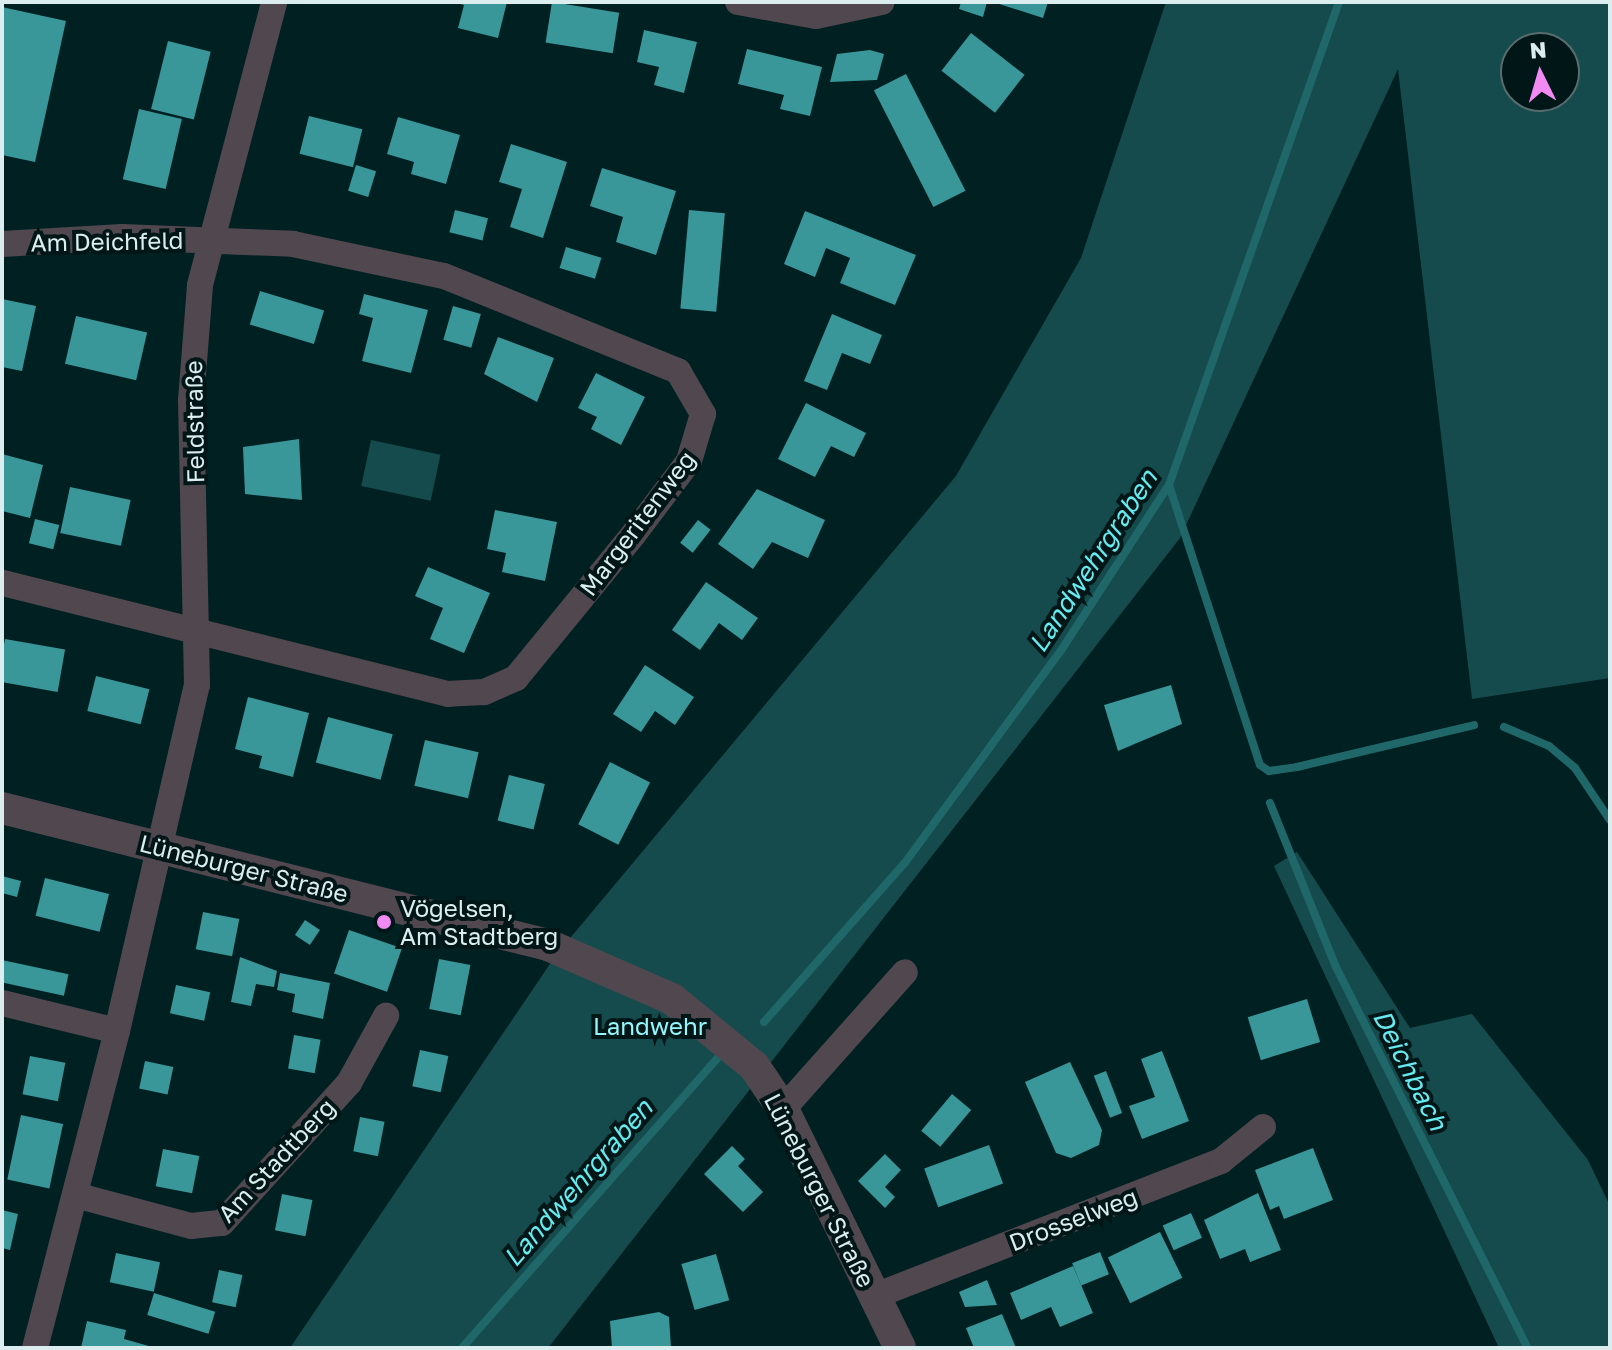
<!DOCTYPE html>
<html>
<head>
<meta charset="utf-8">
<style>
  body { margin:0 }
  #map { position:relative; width:1612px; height:1350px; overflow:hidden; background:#002022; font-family:"Golos Text",sans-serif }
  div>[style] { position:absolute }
  .green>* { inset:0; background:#164b4d; transform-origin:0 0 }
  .stream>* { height:8px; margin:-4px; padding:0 4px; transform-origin:4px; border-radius:4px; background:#20676a }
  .building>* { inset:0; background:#399699; transform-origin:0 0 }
  .minor>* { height:26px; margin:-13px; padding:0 13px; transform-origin:13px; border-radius:13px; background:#50474f }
  .tertiary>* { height:32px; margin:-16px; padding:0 16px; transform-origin:16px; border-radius:16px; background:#50474f }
  .dots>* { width:22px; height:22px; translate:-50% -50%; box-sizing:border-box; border:4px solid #001617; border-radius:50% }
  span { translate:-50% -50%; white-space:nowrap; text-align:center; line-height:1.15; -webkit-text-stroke:8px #001617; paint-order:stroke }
  .street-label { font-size:24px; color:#dbedee }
  .poi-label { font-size:24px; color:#dbedee }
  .left { translate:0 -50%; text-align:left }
  .park-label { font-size:24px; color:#95f7fb }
  .water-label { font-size:26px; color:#66ebf1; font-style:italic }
  .frame { position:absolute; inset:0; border:4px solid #dbedee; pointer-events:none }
  .north { position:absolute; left:1500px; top:32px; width:80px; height:80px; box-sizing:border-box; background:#001617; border:2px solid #586c6d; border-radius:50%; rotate:355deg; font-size:22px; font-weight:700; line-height:32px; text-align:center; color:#dbedee }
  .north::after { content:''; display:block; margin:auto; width:28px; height:36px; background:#f28af3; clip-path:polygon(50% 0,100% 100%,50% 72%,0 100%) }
</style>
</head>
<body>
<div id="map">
  <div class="green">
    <i style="clip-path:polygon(evenodd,1166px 2px,1610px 2px,1610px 678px,1472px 699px,1398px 69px,1180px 538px,548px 1348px,290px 1348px,556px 955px,956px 476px,1081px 258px,1166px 2px,1516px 48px,1564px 48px,1564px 96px,1516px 96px,1516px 48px)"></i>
    <i style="left:371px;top:440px;width:71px;height:47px;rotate:12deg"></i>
    <i style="clip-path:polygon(1297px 852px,1410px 1028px,1472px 1014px,1588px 1160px,1610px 1206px,1610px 1348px,1499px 1348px,1274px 866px)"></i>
  </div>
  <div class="stream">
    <i style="left:1169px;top:485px;width:294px;rotate:72deg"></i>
    <i style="left:1260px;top:765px;width:11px;rotate:34deg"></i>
    <i style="left:1269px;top:771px;width:28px;rotate:-8deg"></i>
    <i style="left:1297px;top:767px;width:182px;rotate:-13.3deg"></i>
    <i style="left:1504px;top:727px;width:49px;rotate:22.9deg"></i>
    <i style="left:1549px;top:746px;width:34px;rotate:40deg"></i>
    <i style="left:1575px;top:768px;width:63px;rotate:56.1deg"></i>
    <i style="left:1270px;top:803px;width:177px;rotate:68.1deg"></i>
    <i style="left:1336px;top:967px;width:427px;rotate:63.3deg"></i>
    <i style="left:764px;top:1022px;width:211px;rotate:-48.5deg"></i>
    <i style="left:904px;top:864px;width:263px;rotate:-53.7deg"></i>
    <i style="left:1060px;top:652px;width:199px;rotate:-56.9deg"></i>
    <i style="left:1169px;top:485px;width:512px;rotate:-70.61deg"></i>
    <i style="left:462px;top:1348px;width:395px;rotate:-48.6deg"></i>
  </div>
  <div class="building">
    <i style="clip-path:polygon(507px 2px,498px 38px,458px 28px,464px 5px,454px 2px)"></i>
    <i style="left:552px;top:2px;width:68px;height:41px;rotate:9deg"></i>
    <i style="clip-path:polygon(961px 2px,987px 2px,983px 17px,959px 9px)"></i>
    <i style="clip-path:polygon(993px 2px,1048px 2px,1043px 18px)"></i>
    <i style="clip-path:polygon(2px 7px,66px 21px,35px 162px,2px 155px)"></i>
    <i style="clip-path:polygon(644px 30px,697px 42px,684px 93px,654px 85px,659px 67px,637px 62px)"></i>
    <i style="left:971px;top:33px;width:68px;height:48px;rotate:38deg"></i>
    <i style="left:168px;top:41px;width:44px;height:70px;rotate:14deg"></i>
    <i style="clip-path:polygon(747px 49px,822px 67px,810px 116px,780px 109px,784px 95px,738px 84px)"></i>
    <i style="clip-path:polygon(870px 50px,884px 54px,877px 80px,830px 82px,837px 54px)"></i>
    <i style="left:906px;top:74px;width:131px;height:36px;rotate:63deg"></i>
    <i style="left:139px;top:109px;width:44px;height:72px;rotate:13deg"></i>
    <i style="left:309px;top:116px;width:55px;height:39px;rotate:14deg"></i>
    <i style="clip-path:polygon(398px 117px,460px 135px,446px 184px,411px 174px,414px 162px,387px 154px)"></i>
    <i style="clip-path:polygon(511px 144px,567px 162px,543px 238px,510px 227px,522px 189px,499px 182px)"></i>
    <i style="left:356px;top:165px;width:21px;height:27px;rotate:17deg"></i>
    <i style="clip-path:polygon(602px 168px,676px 191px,656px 255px,616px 242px,623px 217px,590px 206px)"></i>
    <i style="left:455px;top:210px;width:34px;height:23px;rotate:14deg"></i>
    <i style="left:689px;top:210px;width:36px;height:99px;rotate:5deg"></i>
    <i style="clip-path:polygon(805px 211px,916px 255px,895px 305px,840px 283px,850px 258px,826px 248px,815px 277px,784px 264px)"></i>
    <i style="left:566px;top:247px;width:37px;height:22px;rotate:17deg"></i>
    <i style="left:260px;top:291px;width:67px;height:35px;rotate:17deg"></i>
    <i style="clip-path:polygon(364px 294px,428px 310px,411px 373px,362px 361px,373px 318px,359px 314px)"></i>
    <i style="clip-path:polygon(2px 299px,36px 306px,22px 371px,2px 367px)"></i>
    <i style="left:453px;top:306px;width:29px;height:35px;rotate:16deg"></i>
    <i style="clip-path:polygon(832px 314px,882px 335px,870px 364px,842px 353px,827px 390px,804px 381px)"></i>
    <i style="left:76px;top:316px;width:73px;height:49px;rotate:13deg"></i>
    <i style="clip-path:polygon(498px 337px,554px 358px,537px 402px,484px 374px)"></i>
    <i style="clip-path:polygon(596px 373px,645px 397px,621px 445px,591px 429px,597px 417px,578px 408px)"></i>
    <i style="clip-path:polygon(806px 403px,866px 433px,854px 457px,831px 446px,815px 477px,778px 459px)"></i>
    <i style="clip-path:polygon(299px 439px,302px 500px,245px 494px,243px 447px)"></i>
    <i style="clip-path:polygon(2px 454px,43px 465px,30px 518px,2px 511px)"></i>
    <i style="left:70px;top:487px;width:62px;height:47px;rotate:12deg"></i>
    <i style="clip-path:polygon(757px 489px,825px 520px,808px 558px,772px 542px,753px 569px,718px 544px)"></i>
    <i style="clip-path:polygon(495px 510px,557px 522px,545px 581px,502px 572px,506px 553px,487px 549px)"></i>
    <i style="left:35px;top:519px;width:25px;height:25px;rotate:14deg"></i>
    <i style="left:698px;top:520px;width:16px;height:29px;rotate:38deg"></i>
    <i style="clip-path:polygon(428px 567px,490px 593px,464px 653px,430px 639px,443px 608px,415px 596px)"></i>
    <i style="clip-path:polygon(706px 582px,758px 618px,742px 640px,719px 623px,700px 650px,672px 630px)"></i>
    <i style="left:5px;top:639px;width:61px;height:43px;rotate:10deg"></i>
    <i style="clip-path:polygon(645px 665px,694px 697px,675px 725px,655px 711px,641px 732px,613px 714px)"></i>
    <i style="left:96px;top:676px;width:55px;height:36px;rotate:14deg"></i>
    <i style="clip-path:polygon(1171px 685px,1182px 724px,1118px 751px,1104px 705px)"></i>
    <i style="clip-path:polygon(248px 697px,309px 713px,293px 777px,259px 768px,262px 756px,235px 749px)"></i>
    <i style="left:328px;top:717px;width:67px;height:47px;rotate:15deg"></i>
    <i style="left:425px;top:740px;width:55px;height:47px;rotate:13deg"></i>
    <i style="left:610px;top:762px;width:45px;height:70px;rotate:27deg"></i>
    <i style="left:509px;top:775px;width:37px;height:47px;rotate:14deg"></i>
    <i style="clip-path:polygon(2px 876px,21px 881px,17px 897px,2px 893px)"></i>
    <i style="left:45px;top:878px;width:66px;height:39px;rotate:14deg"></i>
    <i style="left:203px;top:912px;width:37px;height:38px;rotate:11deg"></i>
    <i style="left:305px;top:920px;width:18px;height:18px;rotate:34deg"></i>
    <i style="left:349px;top:930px;width:56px;height:46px;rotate:19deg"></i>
    <i style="clip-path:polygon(240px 957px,277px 971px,274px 987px,256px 984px,251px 1006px,231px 1002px)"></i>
    <i style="left:439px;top:959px;width:32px;height:51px;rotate:11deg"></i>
    <i style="left:2px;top:960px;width:68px;height:22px;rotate:12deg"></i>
    <i style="clip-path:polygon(280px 973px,330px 983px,323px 1019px,292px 1012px,295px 994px,277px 990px)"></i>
    <i style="left:176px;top:985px;width:35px;height:29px;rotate:12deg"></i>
    <i style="left:1307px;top:999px;width:45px;height:62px;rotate:73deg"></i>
    <i style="left:294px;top:1035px;width:27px;height:34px;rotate:10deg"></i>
    <i style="left:420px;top:1050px;width:29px;height:37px;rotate:12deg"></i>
    <i style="clip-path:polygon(1162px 1051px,1189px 1121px,1142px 1139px,1129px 1106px,1155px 1097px,1141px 1059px)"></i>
    <i style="left:30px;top:1056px;width:36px;height:39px;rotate:11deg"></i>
    <i style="left:145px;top:1061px;width:29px;height:28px;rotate:12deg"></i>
    <i style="clip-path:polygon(1070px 1062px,1102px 1130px,1099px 1145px,1071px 1158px,1056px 1153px,1025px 1082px)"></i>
    <i style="left:1106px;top:1071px;width:45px;height:13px;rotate:69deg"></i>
    <i style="left:952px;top:1094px;width:25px;height:48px;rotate:40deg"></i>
    <i style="left:21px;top:1115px;width:43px;height:66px;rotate:12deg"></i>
    <i style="left:360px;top:1117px;width:25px;height:35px;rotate:11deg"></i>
    <i style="left:989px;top:1145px;width:41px;height:69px;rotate:70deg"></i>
    <i style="clip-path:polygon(732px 1146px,745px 1159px,738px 1166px,763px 1192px,743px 1212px,704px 1174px)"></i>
    <i style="clip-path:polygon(1313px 1148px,1333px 1200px,1284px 1219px,1279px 1206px,1270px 1210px,1255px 1170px)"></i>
    <i style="left:163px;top:1149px;width:37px;height:38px;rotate:11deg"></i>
    <i style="clip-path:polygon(885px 1154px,901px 1170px,885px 1187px,895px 1197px,885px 1208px,858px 1181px)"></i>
    <i style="clip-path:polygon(1258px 1193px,1281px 1250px,1250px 1262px,1245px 1249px,1220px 1259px,1204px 1220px)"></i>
    <i style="left:282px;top:1194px;width:31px;height:37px;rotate:11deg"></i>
    <i style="clip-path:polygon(2px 1210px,18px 1214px,10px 1250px,2px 1248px)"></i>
    <i style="left:1191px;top:1213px;width:27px;height:31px;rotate:66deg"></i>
    <i style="left:1160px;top:1232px;width:51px;height:58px;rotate:64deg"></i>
    <i style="left:1100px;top:1252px;width:24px;height:30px;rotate:68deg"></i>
    <i style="left:116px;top:1253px;width:45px;height:30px;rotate:12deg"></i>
    <i style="left:716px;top:1254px;width:48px;height:36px;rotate:74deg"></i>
    <i style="clip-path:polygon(1073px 1266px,1093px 1313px,1060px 1327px,1051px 1307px,1021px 1320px,1010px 1293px)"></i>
    <i style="left:219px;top:1270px;width:24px;height:33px;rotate:12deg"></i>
    <i style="clip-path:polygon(987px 1280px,997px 1305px,965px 1307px,959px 1292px)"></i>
    <i style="left:154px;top:1293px;width:64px;height:23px;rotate:17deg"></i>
    <i style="clip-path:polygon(659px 1312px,669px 1317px,671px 1348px,612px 1348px,610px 1321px)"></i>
    <i style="clip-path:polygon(1002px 1314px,1016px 1348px,974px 1348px,966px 1328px)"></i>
    <i style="clip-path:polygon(87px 1321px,126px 1330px,124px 1339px,156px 1348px,81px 1348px)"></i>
  </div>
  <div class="minor">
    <i style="left:738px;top:2px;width:79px;rotate:10.2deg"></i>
    <i style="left:816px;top:16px;width:67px;rotate:-12deg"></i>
    <i style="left:2px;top:244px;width:120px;rotate:-3.3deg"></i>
    <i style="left:122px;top:237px;width:171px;rotate:2.3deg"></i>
    <i style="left:293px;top:244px;width:154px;rotate:12deg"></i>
    <i style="left:444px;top:276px;width:253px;rotate:22.1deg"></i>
    <i style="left:678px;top:371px;width:50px;rotate:59.8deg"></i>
    <i style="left:703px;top:414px;width:49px;rotate:106.6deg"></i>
    <i style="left:689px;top:461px;width:93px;rotate:127.1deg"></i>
    <i style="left:633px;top:535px;width:185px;rotate:129.3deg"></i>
    <i style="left:516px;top:678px;width:35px;rotate:156deg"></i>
    <i style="left:484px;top:692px;width:36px;rotate:177deg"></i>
    <i style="left:448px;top:694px;width:460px;rotate:-166deg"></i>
    <i style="left:2px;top:1003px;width:118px;rotate:13.7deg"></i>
    <i style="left:117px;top:1031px;width:355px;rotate:-77deg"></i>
    <i style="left:197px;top:685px;width:285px;rotate:-91.2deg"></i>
    <i style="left:191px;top:400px;width:115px;rotate:-85.5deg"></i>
    <i style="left:200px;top:285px;width:293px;rotate:-75.3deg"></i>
    <i style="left:783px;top:1109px;width:183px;rotate:-48.3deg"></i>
    <i style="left:79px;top:1196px;width:116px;rotate:15deg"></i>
    <i style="left:191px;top:1226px;width:31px;rotate:-6deg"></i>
    <i style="left:222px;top:1223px;width:189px;rotate:-47.8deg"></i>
    <i style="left:349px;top:1083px;width:77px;rotate:-61.1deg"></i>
    <i style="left:875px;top:1296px;width:371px;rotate:-21.3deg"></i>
    <i style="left:1221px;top:1161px;width:54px;rotate:-39deg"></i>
    <i style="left:35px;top:1348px;width:327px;rotate:-75.5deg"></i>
  </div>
  <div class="tertiary">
    <i style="left:2px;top:808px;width:563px;rotate:14.09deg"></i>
    <i style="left:548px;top:945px;width:135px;rotate:23.5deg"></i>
    <i style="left:672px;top:999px;width:106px;rotate:39.3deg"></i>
    <i style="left:754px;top:1066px;width:52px;rotate:56deg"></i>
    <i style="left:783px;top:1109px;width:266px;rotate:63.9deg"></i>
  </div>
  <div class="dots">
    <i style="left:384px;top:922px;background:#f28af3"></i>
  </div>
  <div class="street-label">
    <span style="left:107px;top:241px;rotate:-1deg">Am Deichfeld</span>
    <span style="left:194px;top:422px;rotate:-91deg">Feldstraße</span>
    <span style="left:637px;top:523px;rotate:-53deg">Margeritenweg</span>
    <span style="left:244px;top:868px;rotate:14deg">Lüneburger Straße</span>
    <span style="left:276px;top:1160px;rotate:-47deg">Am Stadtberg</span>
    <span style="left:820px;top:1190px;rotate:63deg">Lüneburger Straße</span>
    <span style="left:1073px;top:1219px;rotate:-21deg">Drosselweg</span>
  </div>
  <div class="poi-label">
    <span class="left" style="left:400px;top:922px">Vögelsen,<br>Am Stadtberg</span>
  </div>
  <div class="park-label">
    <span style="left:650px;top:1026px">Landwehr</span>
  </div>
  <div class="water-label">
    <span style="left:1093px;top:561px;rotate:-57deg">Landwehrgraben</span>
    <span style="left:1410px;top:1070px;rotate:63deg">Deichbach</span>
    <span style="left:578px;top:1183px;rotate:-49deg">Landwehrgraben</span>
  </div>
  <div class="frame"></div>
  <div class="north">N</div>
</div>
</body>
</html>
